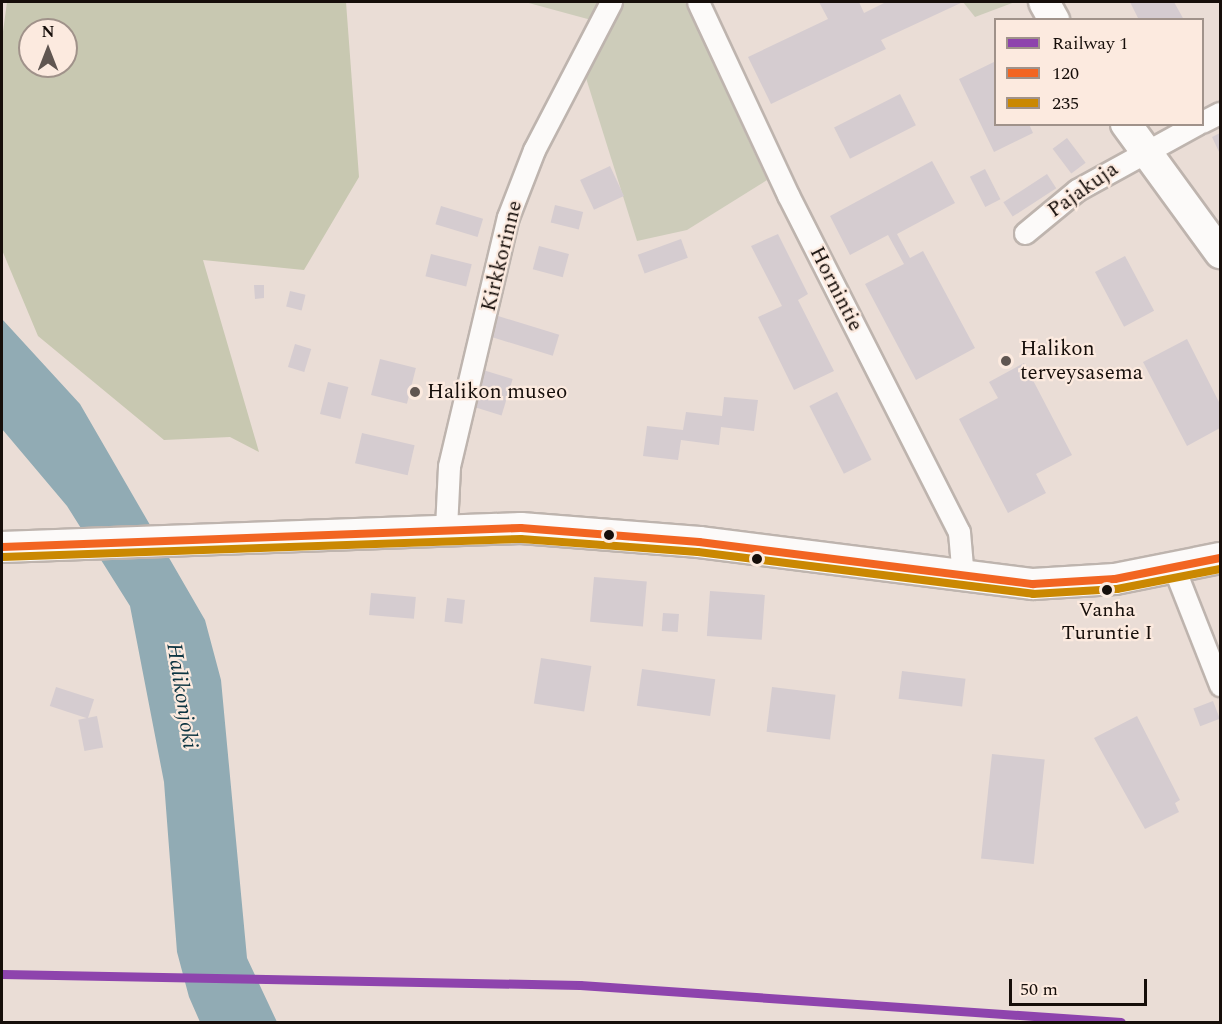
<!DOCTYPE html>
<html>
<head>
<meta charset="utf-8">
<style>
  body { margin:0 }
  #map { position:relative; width:1222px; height:1024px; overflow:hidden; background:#eaddd6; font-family:Spectral,serif }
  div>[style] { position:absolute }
  .green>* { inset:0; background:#cdccba }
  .forest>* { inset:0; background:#c8c8b1 }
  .water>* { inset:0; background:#91abb4 }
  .building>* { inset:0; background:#d5ccd0; transform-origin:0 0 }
  .roads { filter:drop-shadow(2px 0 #beb4ae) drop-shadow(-2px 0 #beb4ae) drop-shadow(0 2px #beb4ae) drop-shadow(0 -2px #beb4ae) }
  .street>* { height:21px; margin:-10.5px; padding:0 10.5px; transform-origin:10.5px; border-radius:10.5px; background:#fcfaf9 }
  .secondary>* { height:30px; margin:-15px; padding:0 15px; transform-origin:15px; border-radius:15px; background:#fcfaf9 }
  .bus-1>* { height:8px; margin:-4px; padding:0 4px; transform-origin:4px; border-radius:4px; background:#f26522 }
  .bus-2>* { height:8px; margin:-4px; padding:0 4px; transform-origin:4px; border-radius:4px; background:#ca8802 }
  .rail-1>* { height:9px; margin:-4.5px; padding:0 4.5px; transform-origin:4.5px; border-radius:4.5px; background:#8e44ad }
  .dots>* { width:16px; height:16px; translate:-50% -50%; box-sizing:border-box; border:3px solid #fceadf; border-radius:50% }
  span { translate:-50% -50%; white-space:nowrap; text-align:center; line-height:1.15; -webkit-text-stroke:4.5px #fceadf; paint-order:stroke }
  .bus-label { font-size:20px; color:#160e0a }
  .street-label { font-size:21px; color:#160e0a }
  .poi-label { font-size:21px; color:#160e0a }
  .left { translate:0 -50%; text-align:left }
  .water-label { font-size:22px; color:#0c3441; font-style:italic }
  .frame { position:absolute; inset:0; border:3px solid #160e0a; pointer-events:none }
  .legend { position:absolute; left:994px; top:18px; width:210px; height:108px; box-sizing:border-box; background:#fceadf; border:2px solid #a0928a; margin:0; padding:8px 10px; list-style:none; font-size:18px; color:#160e0a }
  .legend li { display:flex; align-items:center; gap:12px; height:30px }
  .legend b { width:30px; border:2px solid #a0928a }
  .north { position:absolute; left:18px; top:18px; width:60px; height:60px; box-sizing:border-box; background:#fceadf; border:2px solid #a0928a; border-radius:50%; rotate:0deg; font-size:16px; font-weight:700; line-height:24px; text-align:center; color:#160e0a }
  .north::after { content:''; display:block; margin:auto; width:21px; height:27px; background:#605651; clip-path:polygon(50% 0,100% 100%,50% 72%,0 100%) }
  .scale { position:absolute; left:1009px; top:979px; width:138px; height:27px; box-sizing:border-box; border:3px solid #160e0a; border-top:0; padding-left:8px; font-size:18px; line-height:21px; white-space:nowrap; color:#160e0a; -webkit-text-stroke:4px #fceadf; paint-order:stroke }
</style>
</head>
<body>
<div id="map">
  <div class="green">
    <i style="clip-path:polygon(525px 2px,601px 2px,595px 21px)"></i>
    <i style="clip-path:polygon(619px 2px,685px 2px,767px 180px,687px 230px,637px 241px,586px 78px)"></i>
    <i style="clip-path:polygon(963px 2px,1015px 2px,975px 17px)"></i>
  </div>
  <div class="forest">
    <i style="clip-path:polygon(evenodd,7px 2px,346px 2px,359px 177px,304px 270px,203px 260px,259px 452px,230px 437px,164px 440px,38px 336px,2px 250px,2px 39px,7px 2px,30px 30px,66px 30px,66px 66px,30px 66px,30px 30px)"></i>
  </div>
  <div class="water">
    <i style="clip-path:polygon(2px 319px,80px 404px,205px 620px,221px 680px,247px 958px,277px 1022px,200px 1022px,189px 997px,177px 952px,164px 782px,130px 606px,67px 506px,2px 429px)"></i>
  </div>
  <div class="building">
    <i style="clip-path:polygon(819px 2px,859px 2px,864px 13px,886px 2px,963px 2px,881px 40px,886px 49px,771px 104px,748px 57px,828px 19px)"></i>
    <i style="clip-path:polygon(1130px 2px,1174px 2px,1184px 20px,1139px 20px)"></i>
    <i style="clip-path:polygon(996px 61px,996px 124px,1029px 124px,1033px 133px,994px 152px,959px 79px)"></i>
    <i style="left:900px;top:94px;width:35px;height:74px;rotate:63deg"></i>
    <i style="clip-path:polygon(1220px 133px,1220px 154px,1212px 137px)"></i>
    <i style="left:1067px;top:138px;width:31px;height:18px;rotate:53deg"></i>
    <i style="clip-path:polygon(932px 161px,955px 203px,897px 234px,910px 258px,923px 251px,975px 348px,916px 380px,865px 284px,904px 264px,888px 235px,850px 255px,830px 216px)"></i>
    <i style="left:610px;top:166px;width:33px;height:33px;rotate:65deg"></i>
    <i style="left:985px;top:169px;width:34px;height:17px;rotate:63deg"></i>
    <i style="left:1047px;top:174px;width:17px;height:52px;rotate:57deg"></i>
    <i style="left:555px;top:205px;width:29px;height:18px;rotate:14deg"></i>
    <i style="left:441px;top:206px;width:44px;height:19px;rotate:17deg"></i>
    <i style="clip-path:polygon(778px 234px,808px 294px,798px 300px,834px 371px,794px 390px,758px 317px,782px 306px,751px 246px)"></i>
    <i style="left:681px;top:239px;width:20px;height:46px;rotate:70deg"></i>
    <i style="left:539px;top:246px;width:31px;height:24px;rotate:15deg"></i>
    <i style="left:431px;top:254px;width:42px;height:23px;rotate:14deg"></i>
    <i style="left:1125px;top:256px;width:62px;height:34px;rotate:62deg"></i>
    <i style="clip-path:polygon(254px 285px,264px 285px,264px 298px,255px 299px)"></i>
    <i style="left:290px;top:291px;width:16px;height:16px;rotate:14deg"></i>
    <i style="left:498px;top:316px;width:64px;height:22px;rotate:17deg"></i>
    <i style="clip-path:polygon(1187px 339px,1220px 404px,1220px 428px,1187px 446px,1143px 362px)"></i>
    <i style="left:295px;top:344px;width:17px;height:24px;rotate:17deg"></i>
    <i style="left:380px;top:359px;width:37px;height:37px;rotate:14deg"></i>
    <i style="clip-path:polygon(1024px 363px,1072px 455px,1036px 474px,1046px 493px,1008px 513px,959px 419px,998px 398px,989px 382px)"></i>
    <i style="left:483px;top:370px;width:31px;height:38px;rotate:17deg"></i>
    <i style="left:328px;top:382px;width:21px;height:33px;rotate:14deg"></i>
    <i style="left:837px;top:392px;width:76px;height:31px;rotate:63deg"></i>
    <i style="clip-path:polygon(724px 397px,758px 400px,754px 431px,721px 427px,719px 445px,681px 440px,678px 460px,643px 456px,647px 426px,683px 430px,686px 412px,722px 416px)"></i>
    <i style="left:362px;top:433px;width:54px;height:31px;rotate:13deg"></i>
    <i style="left:594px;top:577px;width:53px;height:45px;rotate:5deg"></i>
    <i style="left:710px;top:591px;width:55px;height:45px;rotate:4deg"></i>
    <i style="left:371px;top:593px;width:45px;height:22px;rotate:5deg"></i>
    <i style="left:447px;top:598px;width:18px;height:24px;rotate:6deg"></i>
    <i style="left:663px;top:613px;width:16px;height:18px;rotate:4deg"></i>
    <i style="left:541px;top:658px;width:51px;height:46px;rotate:9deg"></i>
    <i style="left:642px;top:669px;width:74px;height:37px;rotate:8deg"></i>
    <i style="left:902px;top:671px;width:64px;height:28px;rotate:7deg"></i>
    <i style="left:56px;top:687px;width:40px;height:20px;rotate:18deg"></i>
    <i style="left:772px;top:687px;width:64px;height:45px;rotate:7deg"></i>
    <i style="left:1213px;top:701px;width:19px;height:21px;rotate:69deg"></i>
    <i style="left:97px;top:716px;width:32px;height:19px;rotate:79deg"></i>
    <i style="clip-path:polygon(1137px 716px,1180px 800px,1175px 803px,1179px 812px,1145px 829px,1094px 738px)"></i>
    <i style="left:992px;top:754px;width:53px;height:105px;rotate:6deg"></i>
  </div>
  <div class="roads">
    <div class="street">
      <i style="left:698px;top:2px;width:213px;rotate:65deg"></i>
      <i style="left:788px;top:195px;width:378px;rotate:63.1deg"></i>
      <i style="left:959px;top:532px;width:46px;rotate:85deg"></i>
      <i style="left:1202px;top:122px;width:20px;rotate:-27deg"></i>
      <i style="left:1025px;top:233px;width:67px;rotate:-39.6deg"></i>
      <i style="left:1077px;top:190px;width:137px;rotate:-28.8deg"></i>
      <i style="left:446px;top:528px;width:62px;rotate:-87.2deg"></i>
      <i style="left:449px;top:466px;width:256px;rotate:-76.7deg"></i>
      <i style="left:508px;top:217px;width:72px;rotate:-68.8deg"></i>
      <i style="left:534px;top:150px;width:167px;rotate:-62.5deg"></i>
      <i style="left:1174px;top:568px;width:126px;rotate:68.5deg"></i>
    </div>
    <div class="secondary">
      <i style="left:1044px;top:2px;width:21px;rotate:61deg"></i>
      <i style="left:1126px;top:124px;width:160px;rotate:53.9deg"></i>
      <i style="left:2px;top:547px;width:519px;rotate:-2.1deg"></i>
      <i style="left:521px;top:528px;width:179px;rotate:4.5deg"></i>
      <i style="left:699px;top:542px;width:337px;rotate:7.2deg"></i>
      <i style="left:1033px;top:584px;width:82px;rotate:-3.5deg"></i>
      <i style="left:1115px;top:579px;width:107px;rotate:-11.3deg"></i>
    </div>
  </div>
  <div class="bus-1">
    <i style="left:2px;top:547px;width:519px;rotate:-2.1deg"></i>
    <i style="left:521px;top:528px;width:179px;rotate:4.5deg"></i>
    <i style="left:699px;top:542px;width:337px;rotate:7.2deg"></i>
    <i style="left:1033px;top:584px;width:82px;rotate:-3.5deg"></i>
    <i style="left:1115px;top:579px;width:107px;rotate:-11.3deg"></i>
  </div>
  <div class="bus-2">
    <i style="left:2px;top:557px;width:519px;rotate:-1.99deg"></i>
    <i style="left:521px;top:539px;width:177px;rotate:4.2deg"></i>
    <i style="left:698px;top:552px;width:338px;rotate:7.1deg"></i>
    <i style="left:1033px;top:594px;width:84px;rotate:-3.4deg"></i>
    <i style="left:1117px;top:589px;width:105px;rotate:-11deg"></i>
  </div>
  <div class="rail-1">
    <i style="left:2px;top:974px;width:578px;rotate:1.09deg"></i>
    <i style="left:580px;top:985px;width:542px;rotate:3.91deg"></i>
  </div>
  <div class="dots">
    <i style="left:1006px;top:361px;background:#605651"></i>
    <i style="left:415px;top:392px;background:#605651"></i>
    <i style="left:609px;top:535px;background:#160e0a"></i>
    <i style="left:757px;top:559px;background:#160e0a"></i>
    <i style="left:1107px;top:590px;background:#160e0a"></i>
  </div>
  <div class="bus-label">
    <span style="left:1107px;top:622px">Vanha<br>Turuntie I</span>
  </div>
  <div class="street-label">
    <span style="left:1083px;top:190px;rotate:-35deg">Pajakuja</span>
    <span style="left:502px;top:256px;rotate:-76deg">Kirkkorinne</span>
    <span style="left:836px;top:289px;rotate:63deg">Hornintie</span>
  </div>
  <div class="poi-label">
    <span class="left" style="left:1020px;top:361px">Halikon<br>terveysasema</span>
    <span class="left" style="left:427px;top:392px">Halikon museo</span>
  </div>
  <div class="water-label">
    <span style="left:182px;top:696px;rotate:81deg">Halikonjoki</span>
  </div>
  <div class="frame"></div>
  <ul class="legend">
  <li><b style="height:8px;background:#8e44ad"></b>Railway 1</li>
  <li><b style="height:8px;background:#f26522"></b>120</li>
  <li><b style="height:8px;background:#ca8802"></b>235</li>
  </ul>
  <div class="north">N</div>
  <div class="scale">50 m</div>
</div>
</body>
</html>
